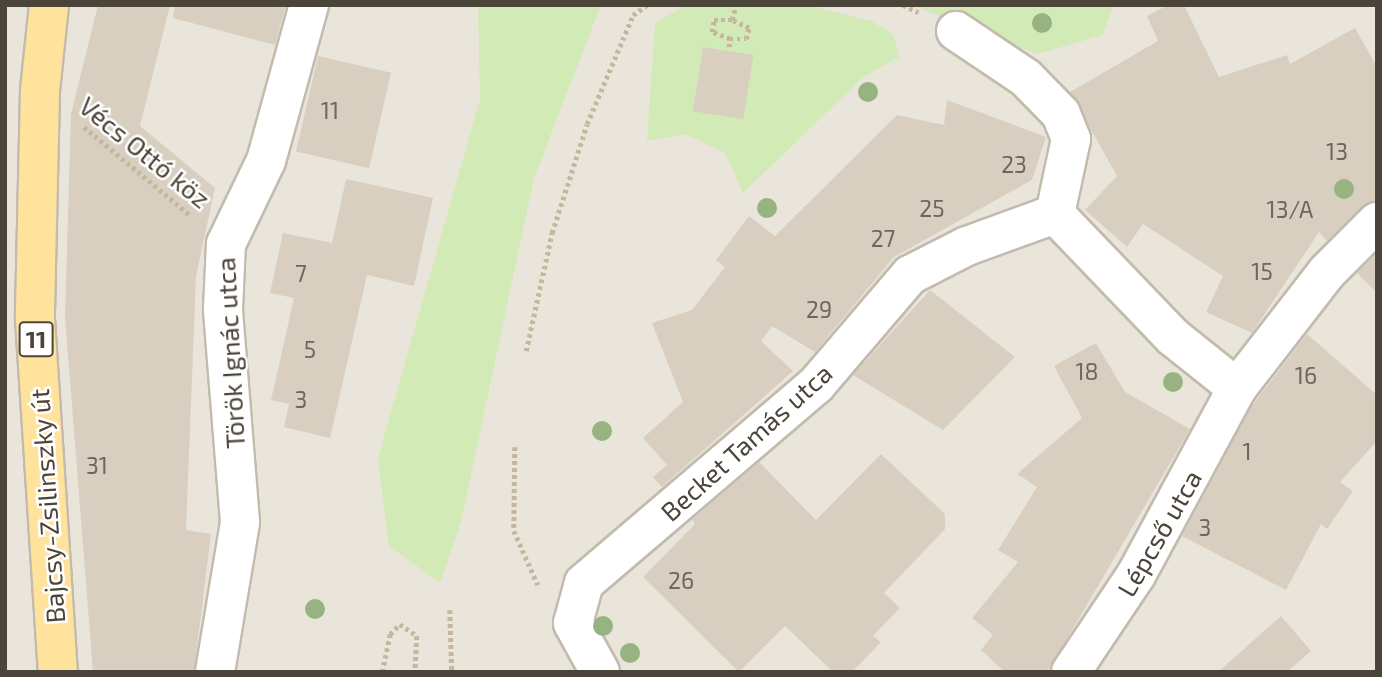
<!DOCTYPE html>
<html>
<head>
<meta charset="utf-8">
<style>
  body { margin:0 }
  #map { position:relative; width:1382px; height:677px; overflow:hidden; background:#f6f3ec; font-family:"Exo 2",sans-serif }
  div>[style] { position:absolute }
  .residential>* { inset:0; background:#eae5da; transform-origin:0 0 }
  .green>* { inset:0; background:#d2eab5 }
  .building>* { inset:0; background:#d8cfc1; transform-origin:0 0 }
  .path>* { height:4.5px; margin-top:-2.25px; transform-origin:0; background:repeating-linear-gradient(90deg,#c4b79f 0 3.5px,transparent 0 7px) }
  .roads { filter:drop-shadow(2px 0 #c2bbae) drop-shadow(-2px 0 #c2bbae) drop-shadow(0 2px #c2bbae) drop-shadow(0 -2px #c2bbae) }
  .minor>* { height:38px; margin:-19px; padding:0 19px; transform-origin:19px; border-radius:19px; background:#fff }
  .primary>* { height:38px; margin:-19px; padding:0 19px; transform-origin:19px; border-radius:19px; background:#ffe39c }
  .trees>* { width:20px; height:20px; margin:-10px; border-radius:50%; background:#97b381 }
  span { translate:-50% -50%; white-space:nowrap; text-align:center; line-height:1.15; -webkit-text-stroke:5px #fff; paint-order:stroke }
  .number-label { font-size:23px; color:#6e675b }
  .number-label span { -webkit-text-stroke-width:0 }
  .shield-label span { padding:2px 5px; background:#fff; border:2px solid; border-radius:5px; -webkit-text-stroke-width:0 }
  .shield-label { font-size:24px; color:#4b4439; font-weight:700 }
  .street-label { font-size:26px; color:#4b4439 }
  .frame { position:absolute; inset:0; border:7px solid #4b4439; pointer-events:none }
</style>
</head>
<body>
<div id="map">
  <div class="residential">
    <i style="left:5px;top:5px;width:1372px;height:667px"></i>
  </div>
  <div class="green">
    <i style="clip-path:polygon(478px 5px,601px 5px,534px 178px,461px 522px,440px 583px,389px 546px,378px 458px,480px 99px)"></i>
    <i style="clip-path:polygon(686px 5px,807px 5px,871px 21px,894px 35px,899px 57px,862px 78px,743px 193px,725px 153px,686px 134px,647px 141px,655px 23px)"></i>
    <i style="clip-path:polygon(911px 5px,1113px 5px,1103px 35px,1037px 54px)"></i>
  </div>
  <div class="building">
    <i style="clip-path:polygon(98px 5px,170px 5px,140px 126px,215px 188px,196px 276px,186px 530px,211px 534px,194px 672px,93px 672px,65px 317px,71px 114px)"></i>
    <i style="clip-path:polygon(175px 5px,286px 5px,275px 45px,173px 18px)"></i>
    <i style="clip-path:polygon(1168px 5px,1184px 5px,1219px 77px,1287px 55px,1290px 64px,1355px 28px,1377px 67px,1377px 201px,1362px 207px,1327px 241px,1319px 232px,1252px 333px,1206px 312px,1223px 276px,1143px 224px,1127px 247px,1085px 210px,1117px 176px,1070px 92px,1158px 41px,1147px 16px)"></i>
    <i style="left:703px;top:47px;width:51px;height:65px;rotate:9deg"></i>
    <i style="left:318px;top:56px;width:75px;height:98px;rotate:13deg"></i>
    <i style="clip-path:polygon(947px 100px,1046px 137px,1032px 180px,894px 257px,815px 352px,772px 326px,761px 341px,793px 371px,662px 487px,653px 477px,667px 465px,643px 438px,683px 402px,652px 323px,692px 310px,725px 267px,716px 260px,749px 216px,775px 236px,897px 115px,944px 125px)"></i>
    <i style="clip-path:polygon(346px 179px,433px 198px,414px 286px,367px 275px,330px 438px,284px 427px,289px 404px,271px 400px,294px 298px,270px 293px,283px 233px,332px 243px)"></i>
    <i style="clip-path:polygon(1377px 253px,1377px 293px,1357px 273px)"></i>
    <i style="clip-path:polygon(930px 290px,1015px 357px,943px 430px,853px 375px)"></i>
    <i style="clip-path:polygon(1307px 334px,1377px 395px,1377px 441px,1340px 482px,1353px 491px,1327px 529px,1321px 524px,1286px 590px,1182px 536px,1252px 406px)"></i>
    <i style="clip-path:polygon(1096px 343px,1125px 392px,1190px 429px,1051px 666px,1046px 672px,1005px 672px,981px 650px,993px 635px,972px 618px,1018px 562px,998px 550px,1037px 487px,1017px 474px,1082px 418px,1054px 366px)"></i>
    <i style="clip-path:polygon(881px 454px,945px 514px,945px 529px,884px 593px,900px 608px,873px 636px,881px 642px,852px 672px,833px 672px,785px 626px,739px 672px,643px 577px,695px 524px,692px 520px,759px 462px,816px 520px)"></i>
    <i style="clip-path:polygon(1281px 616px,1311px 651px,1287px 672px,1218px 672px)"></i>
  </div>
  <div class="path">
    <i style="left:903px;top:5px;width:17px;rotate:25deg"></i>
    <i style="left:730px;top:39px;width:19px;rotate:-159deg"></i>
    <i style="left:712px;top:32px;width:12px;rotate:-81deg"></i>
    <i style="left:714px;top:20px;width:18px"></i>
    <i style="left:729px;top:47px;width:8px;rotate:-83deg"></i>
    <i style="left:730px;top:39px;width:16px"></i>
    <i style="left:746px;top:39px;width:11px;rotate:-75deg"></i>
    <i style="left:749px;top:28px;width:19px;rotate:-155deg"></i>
    <i style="left:732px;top:20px;width:16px;rotate:-75deg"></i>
    <i style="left:84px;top:127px;width:138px;rotate:39.7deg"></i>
    <i style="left:526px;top:351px;width:121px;rotate:-77.6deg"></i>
    <i style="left:552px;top:233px;width:114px;rotate:-72.2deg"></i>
    <i style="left:587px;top:124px;width:118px;rotate:-67.1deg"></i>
    <i style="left:633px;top:15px;width:17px;rotate:-36deg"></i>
    <i style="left:515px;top:447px;width:84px;rotate:90.7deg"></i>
    <i style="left:514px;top:531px;width:59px;rotate:66deg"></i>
    <i style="left:450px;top:610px;width:62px;rotate:88.2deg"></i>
    <i style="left:382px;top:672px;width:39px;rotate:-78deg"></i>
    <i style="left:390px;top:634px;width:14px;rotate:-45deg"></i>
    <i style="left:400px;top:624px;width:21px;rotate:35deg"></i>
    <i style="left:417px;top:636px;width:36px;rotate:93deg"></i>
  </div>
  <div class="roads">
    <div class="minor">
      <i style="left:956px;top:31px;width:84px;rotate:33.9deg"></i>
      <i style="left:1026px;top:78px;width:50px;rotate:45.8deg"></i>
      <i style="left:1061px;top:114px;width:27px;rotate:68deg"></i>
      <i style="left:1071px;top:139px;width:77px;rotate:102deg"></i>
      <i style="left:1055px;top:214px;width:170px;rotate:46.2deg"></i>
      <i style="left:1173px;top:337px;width:82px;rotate:38.6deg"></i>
      <i style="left:215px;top:672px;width:152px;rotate:-80.5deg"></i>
      <i style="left:240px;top:522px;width:214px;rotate:-94.6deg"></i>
      <i style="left:223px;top:309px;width:65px;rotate:-87.4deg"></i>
      <i style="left:226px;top:244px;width:92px;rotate:-64.3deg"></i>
      <i style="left:266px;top:161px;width:162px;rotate:-74.6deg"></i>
      <i style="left:600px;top:672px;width:56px;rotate:-118.9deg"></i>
      <i style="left:573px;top:623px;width:41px;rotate:-74.6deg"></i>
      <i style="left:584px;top:583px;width:305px;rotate:-40.5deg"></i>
      <i style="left:816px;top:385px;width:145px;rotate:-49.5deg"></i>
      <i style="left:910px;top:275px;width:64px;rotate:-27deg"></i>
      <i style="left:967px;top:246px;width:94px;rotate:-20deg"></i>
      <i style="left:1071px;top:672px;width:117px;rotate:-56.2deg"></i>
      <i style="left:1136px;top:575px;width:213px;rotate:-61.6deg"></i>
      <i style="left:1237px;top:388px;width:147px;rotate:-52.2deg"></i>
      <i style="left:1327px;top:272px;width:71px;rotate:-45deg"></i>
    </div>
    <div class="primary">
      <i style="left:49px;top:5px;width:86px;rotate:96deg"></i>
      <i style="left:40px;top:91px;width:228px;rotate:91.3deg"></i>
      <i style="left:35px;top:319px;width:354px;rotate:86.3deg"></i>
    </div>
  </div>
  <div class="trees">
    <i style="left:1042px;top:23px"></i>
    <i style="left:868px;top:92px"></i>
    <i style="left:1344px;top:189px"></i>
    <i style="left:767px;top:208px"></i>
    <i style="left:1173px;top:382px"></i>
    <i style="left:602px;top:431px"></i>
    <i style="left:315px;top:609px"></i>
    <i style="left:603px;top:626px"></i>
    <i style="left:630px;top:653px"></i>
  </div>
  <div class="number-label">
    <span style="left:330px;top:110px">11</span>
    <span style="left:1337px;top:151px">13</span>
    <span style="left:1014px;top:164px">23</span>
    <span style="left:932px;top:208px">25</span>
    <span style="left:1290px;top:209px">13/A</span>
    <span style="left:883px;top:238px">27</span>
    <span style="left:1262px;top:271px">15</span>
    <span style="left:301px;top:273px">7</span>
    <span style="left:819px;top:309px">29</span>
    <span style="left:310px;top:349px">5</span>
    <span style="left:1087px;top:371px">18</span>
    <span style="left:1306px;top:375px">16</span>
    <span style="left:301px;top:399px">3</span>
    <span style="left:1247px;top:451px">1</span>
    <span style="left:97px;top:465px">31</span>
    <span style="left:1205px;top:527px">3</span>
    <span style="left:681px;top:580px">26</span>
  </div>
  <div class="shield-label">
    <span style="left:36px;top:339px">11</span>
  </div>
  <div class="street-label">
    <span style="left:145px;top:152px;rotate:39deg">Vécs Ottó köz</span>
    <span style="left:230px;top:353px;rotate:-93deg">Török Ignác utca</span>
    <span style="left:746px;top:442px;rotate:-42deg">Becket Tamás utca</span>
    <span style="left:47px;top:506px;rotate:-94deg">Bajcsy-Zsilinszky út</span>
    <span style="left:1159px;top:533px;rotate:-60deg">Lépcső utca</span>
  </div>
  <div class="frame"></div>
</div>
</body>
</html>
